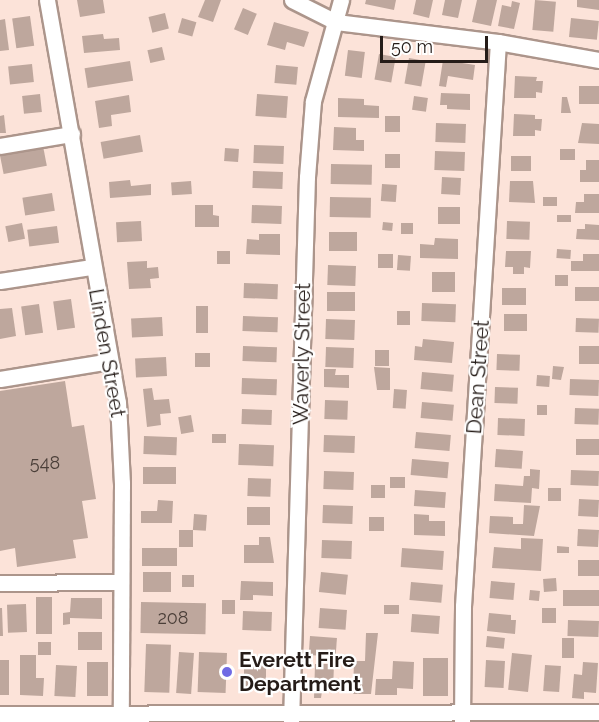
<!DOCTYPE html>
<html>
<head>
<meta charset="utf-8">
<style>
  body { margin:0 }
  #map { position:relative; width:599px; height:722px; overflow:hidden; background:#fce3d9; font-family:Raleway,sans-serif }
  div>[style] { position:absolute }
  .building>* { inset:0; background:#bea79d; transform-origin:0 0 }
  .roads { filter:drop-shadow(2px 0 #ac958b) drop-shadow(-2px 0 #ac958b) drop-shadow(0 2px #ac958b) drop-shadow(0 -2px #ac958b) }
  .minor>* { height:15px; margin:-7.5px; padding:0 7.5px; transform-origin:7.5px; border-radius:7.5px; background:#fff }
  .dots>* { width:16px; height:16px; translate:-50% -50%; box-sizing:border-box; border:3px solid #fff; border-radius:50% }
  span { translate:-50% -50%; white-space:nowrap; text-align:center; line-height:1.15; -webkit-text-stroke:4.5px #fff; paint-order:stroke }
  .number-label { font-size:18px; color:#4b3f39 }
  .number-label span { -webkit-text-stroke-width:0 }
  .street-label { font-size:21px; color:#251c18 }
  .poi-label { font-size:21px; color:#251c18; font-weight:700 }
  .left { translate:0 -50%; text-align:left }
  .scale { position:absolute; left:380px; top:36px; width:108px; height:27px; box-sizing:border-box; border:3px solid #251c18; border-top:0; padding-left:8px; font-size:18px; line-height:21px; white-space:nowrap; color:#251c18; -webkit-text-stroke:4px #fff; paint-order:stroke }
</style>
</head>
<body>
<div id="map">
  <div class="building">
    <i style="clip-path:polygon(77px 0,103px 0,105px 13px,80px 17px)"></i>
    <i style="clip-path:polygon(205px 0,221px 0,213px 22px,198px 17px)"></i>
    <i style="clip-path:polygon(366px 0,396px 0,394px 10px,365px 4px)"></i>
    <i style="clip-path:polygon(416px 0,433px 0,429px 18px,413px 14px)"></i>
    <i style="clip-path:polygon(445px 0,462px 0,458px 18px,442px 15px)"></i>
    <i style="clip-path:polygon(477px 0,497px 0,491px 26px,472px 22px)"></i>
    <i style="left:535px;top:0;width:21px;height:30px;rotate:5deg"></i>
    <i style="clip-path:polygon(577px 0,599px 0,599px 10px,577px 7px)"></i>
    <i style="clip-path:polygon(512px 1px,520px 3px,514px 29px,498px 26px,502px 5px,511px 7px)"></i>
    <i style="left:243px;top:8px;width:15px;height:23px;rotate:23deg"></i>
    <i style="left:165px;top:13px;width:16px;height:17px;rotate:76deg"></i>
    <i style="left:30px;top:16px;width:30px;height:18px;rotate:82deg"></i>
    <i style="left:182px;top:18px;width:15px;height:15px;rotate:16deg"></i>
    <i style="left:571px;top:18px;width:28px;height:19px;rotate:6deg"></i>
    <i style="clip-path:polygon(5px 19px,9px 50px,0 51px,0 20px)"></i>
    <i style="clip-path:polygon(274px 22px,309px 32px,304px 47px,287px 42px,285px 50px,267px 45px)"></i>
    <i style="clip-path:polygon(103px 34px,104px 39px,119px 38px,120px 50px,84px 53px,82px 36px)"></i>
    <i style="left:162px;top:47px;width:13px;height:15px;rotate:77deg"></i>
    <i style="left:348px;top:50px;width:17px;height:26px;rotate:7deg"></i>
    <i style="left:379px;top:54px;width:17px;height:26px;rotate:10deg"></i>
    <i style="left:409px;top:58px;width:17px;height:26px;rotate:10deg"></i>
    <i style="clip-path:polygon(443px 60px,475px 65px,473px 80px,448px 76px,446px 87px,439px 86px)"></i>
    <i style="left:130px;top:61px;width:20px;height:46px;rotate:81deg"></i>
    <i style="left:32px;top:64px;width:18px;height:24px;rotate:84deg"></i>
    <i style="left:276px;top:65px;width:22px;height:18px;rotate:5deg"></i>
    <i style="clip-path:polygon(515px 76px,537px 77px,536px 81px,543px 81px,542px 93px,536px 92px,536px 98px,514px 98px)"></i>
    <i style="left:579px;top:86px;width:20px;height:18px"></i>
    <i style="clip-path:polygon(441px 93px,470px 94px,470px 110px,447px 109px,447px 105px,440px 105px)"></i>
    <i style="left:40px;top:94px;width:18px;height:18px;rotate:84deg"></i>
    <i style="left:257px;top:94px;width:31px;height:22px;rotate:4deg"></i>
    <i style="clip-path:polygon(129px 95px,131px 112px,111px 115px,112px 126px,99px 128px,95px 101px)"></i>
    <i style="left:414px;top:96px;width:14px;height:14px;rotate:8deg"></i>
    <i style="clip-path:polygon(562px 97px,567px 97px,571px 113px,561px 113px)"></i>
    <i style="clip-path:polygon(338px 98px,364px 99px,364px 105px,379px 106px,379px 118px,338px 117px)"></i>
    <i style="clip-path:polygon(514px 114px,535px 115px,535px 119px,542px 119px,541px 131px,535px 130px,535px 136px,513px 136px)"></i>
    <i style="clip-path:polygon(4px 115px,6px 133px,0 133px,0 116px)"></i>
    <i style="left:385px;top:116px;width:15px;height:16px"></i>
    <i style="left:436px;top:123px;width:30px;height:19px;rotate:2deg"></i>
    <i style="clip-path:polygon(582px 123px,599px 124px,599px 144px,578px 143px)"></i>
    <i style="clip-path:polygon(334px 127px,356px 128px,356px 140px,364px 140px,364px 151px,333px 150px)"></i>
    <i style="left:140px;top:135px;width:17px;height:40px;rotate:80deg"></i>
    <i style="left:254px;top:145px;width:30px;height:18px;rotate:2deg"></i>
    <i style="left:43px;top:146px;width:20px;height:44px;rotate:79deg"></i>
    <i style="left:225px;top:148px;width:14px;height:13px;rotate:4deg"></i>
    <i style="left:560px;top:149px;width:15px;height:11px"></i>
    <i style="left:435px;top:151px;width:30px;height:19px;rotate:2deg"></i>
    <i style="left:385px;top:154px;width:15px;height:14px"></i>
    <i style="left:511px;top:156px;width:20px;height:15px"></i>
    <i style="clip-path:polygon(586px 160px,599px 160px,599px 182px,580px 182px,580px 170px,586px 170px)"></i>
    <i style="left:331px;top:164px;width:41px;height:20px;rotate:1deg"></i>
    <i style="left:253px;top:171px;width:30px;height:17px;rotate:2deg"></i>
    <i style="left:442px;top:177px;width:19px;height:17px;rotate:3deg"></i>
    <i style="clip-path:polygon(130px 180px,131px 186px,151px 184px,151px 195px,110px 198px,109px 182px)"></i>
    <i style="left:191px;top:181px;width:13px;height:20px;rotate:86deg"></i>
    <i style="clip-path:polygon(510px 181px,533px 181px,535px 203px,509px 202px)"></i>
    <i style="left:382px;top:184px;width:15px;height:17px;rotate:4deg"></i>
    <i style="left:52px;top:193px;width:18px;height:30px;rotate:81deg"></i>
    <i style="clip-path:polygon(584px 194px,599px 194px,599px 213px,575px 213px,576px 202px,584px 202px)"></i>
    <i style="left:330px;top:197px;width:41px;height:20px;rotate:1deg"></i>
    <i style="left:543px;top:197px;width:14px;height:9px"></i>
    <i style="clip-path:polygon(195px 205px,213px 205px,213px 215px,219px 216px,219px 227px,195px 227px)"></i>
    <i style="left:252px;top:205px;width:30px;height:18px;rotate:2deg"></i>
    <i style="left:438px;top:207px;width:22px;height:17px"></i>
    <i style="left:557px;top:215px;width:14px;height:7px"></i>
    <i style="left:141px;top:221px;width:20px;height:25px;rotate:87deg"></i>
    <i style="left:507px;top:221px;width:23px;height:18px;rotate:2deg"></i>
    <i style="left:383px;top:222px;width:10px;height:8px;rotate:6deg"></i>
    <i style="left:22px;top:223px;width:16px;height:17px;rotate:79deg"></i>
    <i style="left:401px;top:223px;width:12px;height:11px"></i>
    <i style="clip-path:polygon(585px 224px,599px 225px,599px 240px,576px 239px,577px 229px,585px 229px)"></i>
    <i style="left:57px;top:226px;width:17px;height:30px;rotate:83deg"></i>
    <i style="left:329px;top:232px;width:28px;height:19px"></i>
    <i style="clip-path:polygon(259px 234px,280px 234px,280px 255px,246px 254px,247px 239px,259px 240px)"></i>
    <i style="clip-path:polygon(435px 238px,458px 239px,458px 259px,420px 258px,420px 244px,434px 245px)"></i>
    <i style="left:557px;top:249px;width:14px;height:9px;rotate:4deg"></i>
    <i style="left:217px;top:251px;width:13px;height:13px"></i>
    <i style="clip-path:polygon(506px 251px,531px 251px,530px 268px,524px 267px,524px 274px,513px 274px,513px 267px,505px 267px)"></i>
    <i style="left:378px;top:254px;width:15px;height:14px"></i>
    <i style="clip-path:polygon(583px 254px,599px 254px,599px 271px,571px 271px,571px 261px,583px 261px)"></i>
    <i style="left:398px;top:255px;width:13px;height:15px;rotate:4deg"></i>
    <i style="clip-path:polygon(147px 261px,147px 268px,158px 267px,159px 278px,150px 279px,151px 288px,129px 289px,127px 262px)"></i>
    <i style="left:328px;top:265px;width:28px;height:20px;rotate:2deg"></i>
    <i style="left:432px;top:272px;width:23px;height:20px"></i>
    <i style="left:555px;top:275px;width:13px;height:11px"></i>
    <i style="left:244px;top:283px;width:34px;height:15px;rotate:2deg"></i>
    <i style="left:575px;top:287px;width:24px;height:14px"></i>
    <i style="left:502px;top:288px;width:24px;height:17px"></i>
    <i style="left:327px;top:292px;width:28px;height:19px"></i>
    <i style="left:71px;top:299px;width:29px;height:18px;rotate:82deg"></i>
    <i style="left:422px;top:303px;width:34px;height:18px;rotate:2deg"></i>
    <i style="left:39px;top:304px;width:29px;height:18px;rotate:82deg"></i>
    <i style="left:196px;top:306px;width:12px;height:27px"></i>
    <i style="clip-path:polygon(12px 308px,16px 336px,0 339px,0 309px)"></i>
    <i style="left:410px;top:311px;width:14px;height:13px;rotate:90deg"></i>
    <i style="left:504px;top:314px;width:23px;height:17px"></i>
    <i style="left:243px;top:316px;width:35px;height:15px;rotate:2deg"></i>
    <i style="left:162px;top:317px;width:19px;height:31px;rotate:87deg"></i>
    <i style="left:576px;top:318px;width:23px;height:14px;rotate:2deg"></i>
    <i style="left:326px;top:319px;width:29px;height:20px;rotate:2deg"></i>
    <i style="clip-path:polygon(423px 339px,454px 342px,452px 363px,414px 360px,415px 346px,422px 347px)"></i>
    <i style="left:243px;top:346px;width:34px;height:15px;rotate:2deg"></i>
    <i style="left:579px;top:346px;width:20px;height:18px"></i>
    <i style="left:326px;top:347px;width:28px;height:20px;rotate:2deg"></i>
    <i style="left:375px;top:350px;width:14px;height:16px"></i>
    <i style="left:195px;top:353px;width:15px;height:14px"></i>
    <i style="left:497px;top:354px;width:23px;height:16px;rotate:2deg"></i>
    <i style="left:166px;top:357px;width:19px;height:31px;rotate:87deg"></i>
    <i style="clip-path:polygon(553px 366px,564px 367px,561px 380px,552px 379px)"></i>
    <i style="clip-path:polygon(374px 367px,390px 368px,390px 390px,377px 390px)"></i>
    <i style="clip-path:polygon(324px 369px,336px 369px,335px 375px,349px 375px,349px 388px,324px 387px)"></i>
    <i style="left:422px;top:372px;width:32px;height:17px;rotate:5deg"></i>
    <i style="left:537px;top:375px;width:13px;height:11px;rotate:4deg"></i>
    <i style="left:242px;top:378px;width:35px;height:16px;rotate:2deg"></i>
    <i style="left:570px;top:379px;width:29px;height:16px;rotate:2deg"></i>
    <i style="clip-path:polygon(65px 381px,72px 427px,84px 425px,96px 499px,82px 501px,88px 538px,73px 540px,76px 558px,17px 567px,15px 548px,0 551px,0 391px)"></i>
    <i style="left:495px;top:387px;width:23px;height:16px;rotate:2deg"></i>
    <i style="clip-path:polygon(152px 388px,154px 400px,169px 399px,171px 413px,160px 414px,161px 425px,147px 427px,143px 389px)"></i>
    <i style="left:394px;top:389px;width:13px;height:19px;rotate:4deg"></i>
    <i style="left:325px;top:400px;width:23px;height:19px;rotate:2deg"></i>
    <i style="left:422px;top:402px;width:32px;height:16px;rotate:5deg"></i>
    <i style="left:537px;top:405px;width:10px;height:10px"></i>
    <i style="left:575px;top:408px;width:24px;height:16px;rotate:2deg"></i>
    <i style="left:242px;top:409px;width:30px;height:15px;rotate:2deg"></i>
    <i style="left:191px;top:415px;width:17px;height:13px;rotate:80deg"></i>
    <i style="left:498px;top:418px;width:27px;height:17px;rotate:2deg"></i>
    <i style="left:416px;top:432px;width:35px;height:16px;rotate:5deg"></i>
    <i style="left:212px;top:434px;width:14px;height:9px"></i>
    <i style="left:324px;top:435px;width:31px;height:17px;rotate:2deg"></i>
    <i style="left:144px;top:436px;width:33px;height:18px;rotate:2deg"></i>
    <i style="left:576px;top:439px;width:23px;height:16px"></i>
    <i style="left:239px;top:444px;width:35px;height:21px;rotate:2deg"></i>
    <i style="left:496px;top:449px;width:27px;height:18px;rotate:4deg"></i>
    <i style="left:412px;top:459px;width:37px;height:16px;rotate:5deg"></i>
    <i style="left:143px;top:467px;width:33px;height:17px"></i>
    <i style="clip-path:polygon(530px 469px,540px 470px,539px 489px,532px 488px,531px 503px,494px 501px,495px 484px,523px 486px,524px 476px,530px 476px)"></i>
    <i style="left:571px;top:470px;width:28px;height:15px;rotate:2deg"></i>
    <i style="left:324px;top:471px;width:30px;height:18px;rotate:2deg"></i>
    <i style="left:390px;top:477px;width:15px;height:11px"></i>
    <i style="left:248px;top:478px;width:23px;height:18px;rotate:2deg"></i>
    <i style="left:371px;top:485px;width:14px;height:13px"></i>
    <i style="left:548px;top:488px;width:13px;height:13px"></i>
    <i style="left:415px;top:490px;width:31px;height:16px;rotate:4deg"></i>
    <i style="left:579px;top:499px;width:20px;height:17px;rotate:3deg"></i>
    <i style="clip-path:polygon(158px 500px,173px 501px,172px 523px,141px 523px,141px 511px,157px 511px)"></i>
    <i style="left:323px;top:505px;width:30px;height:18px;rotate:2deg"></i>
    <i style="clip-path:polygon(524px 505px,540px 506px,534px 536px,489px 533px,490px 516px,513px 517px,513px 524px,523px 524px)"></i>
    <i style="left:247px;top:507px;width:23px;height:18px"></i>
    <i style="left:194px;top:514px;width:13px;height:16px;rotate:4deg"></i>
    <i style="clip-path:polygon(414px 514px,429px 515px,429px 521px,445px 521px,445px 536px,414px 535px)"></i>
    <i style="left:369px;top:517px;width:15px;height:14px"></i>
    <i style="left:578px;top:529px;width:21px;height:17px;rotate:3deg"></i>
    <i style="left:179px;top:530px;width:14px;height:17px"></i>
    <i style="clip-path:polygon(259px 537px,270px 537px,274px 563px,244px 563px,244px 545px,259px 545px)"></i>
    <i style="clip-path:polygon(521px 538px,543px 539px,541px 571px,492px 568px,494px 547px,521px 549px)"></i>
    <i style="left:322px;top:540px;width:30px;height:18px;rotate:2deg"></i>
    <i style="clip-path:polygon(557px 546px,569px 547px,569px 553px,557px 553px)"></i>
    <i style="left:142px;top:548px;width:35px;height:18px"></i>
    <i style="left:402px;top:548px;width:42px;height:19px;rotate:4deg"></i>
    <i style="left:578px;top:560px;width:21px;height:16px"></i>
    <i style="left:143px;top:572px;width:28px;height:20px"></i>
    <i style="left:321px;top:572px;width:27px;height:20px;rotate:6deg"></i>
    <i style="left:182px;top:575px;width:12px;height:12px"></i>
    <i style="left:556px;top:578px;width:13px;height:13px;rotate:86deg"></i>
    <i style="clip-path:polygon(241px 581px,273px 582px,273px 596px,253px 595px,253px 600px,240px 600px)"></i>
    <i style="left:491px;top:581px;width:24px;height:17px;rotate:5deg"></i>
    <i style="left:411px;top:582px;width:32px;height:18px;rotate:5deg"></i>
    <i style="left:530px;top:590px;width:10px;height:10px;rotate:6deg"></i>
    <i style="left:563px;top:590px;width:36px;height:16px"></i>
    <i style="left:36px;top:597px;width:16px;height:37px"></i>
    <i style="clip-path:polygon(71px 598px,102px 598px,102px 619px,70px 618px,70px 624px,63px 625px,63px 613px,70px 612px)"></i>
    <i style="left:222px;top:600px;width:13px;height:14px"></i>
    <i style="left:141px;top:602px;width:65px;height:31px;rotate:1deg"></i>
    <i style="left:26px;top:604px;width:28px;height:19px;rotate:88deg"></i>
    <i style="left:399px;top:605px;width:9px;height:15px;rotate:90deg"></i>
    <i style="clip-path:polygon(0 608px,2px 608px,3px 636px,0 636px)"></i>
    <i style="left:320px;top:608px;width:27px;height:20px;rotate:4deg"></i>
    <i style="left:542px;top:608px;width:14px;height:15px"></i>
    <i style="left:243px;top:611px;width:29px;height:19px;rotate:2deg"></i>
    <i style="clip-path:polygon(489px 613px,511px 615px,511px 620px,516px 620px,515px 634px,487px 631px)"></i>
    <i style="left:412px;top:614px;width:28px;height:18px;rotate:4deg"></i>
    <i style="left:568px;top:620px;width:31px;height:16px;rotate:2deg"></i>
    <i style="left:78px;top:632px;width:24px;height:18px"></i>
    <i style="clip-path:polygon(366px 633px,378px 633px,371px 694px,353px 694px,354px 661px,365px 661px)"></i>
    <i style="left:310px;top:636px;width:27px;height:19px;rotate:4deg"></i>
    <i style="left:487px;top:636px;width:18px;height:11px;rotate:6deg"></i>
    <i style="left:562px;top:638px;width:12px;height:20px"></i>
    <i style="left:51px;top:642px;width:13px;height:13px;rotate:90deg"></i>
    <i style="left:146px;top:644px;width:25px;height:48px;rotate:2deg"></i>
    <i style="left:179px;top:652px;width:15px;height:41px;rotate:4deg"></i>
    <i style="left:199px;top:652px;width:28px;height:40px;rotate:2deg"></i>
    <i style="left:512px;top:653px;width:20px;height:37px;rotate:6deg"></i>
    <i style="clip-path:polygon(20px 655px,36px 655px,36px 678px,44px 678px,43px 696px,20px 695px)"></i>
    <i style="left:423px;top:658px;width:25px;height:38px"></i>
    <i style="left:244px;top:659px;width:22px;height:29px"></i>
    <i style="left:0;top:660px;width:9px;height:35px"></i>
    <i style="left:486px;top:660px;width:19px;height:27px;rotate:3deg"></i>
    <i style="clip-path:polygon(393px 661px,414px 662px,413px 689px,397px 688px,397px 695px,375px 695px,376px 679px,392px 679px)"></i>
    <i style="left:87px;top:662px;width:21px;height:34px"></i>
    <i style="clip-path:polygon(583px 662px,598px 663px,596px 693px,584px 692px,584px 699px,572px 698px,574px 674px,582px 675px)"></i>
    <i style="clip-path:polygon(315px 664px,334px 664px,333px 691px,322px 691px,321px 698px,314px 698px)"></i>
    <i style="left:56px;top:665px;width:21px;height:31px;rotate:3deg"></i>
    <i style="left:545px;top:665px;width:16px;height:26px;rotate:4deg"></i>
  </div>
  <div class="roads">
    <div class="minor">
      <i style="left:47px;top:0;width:408px;rotate:80deg"></i>
      <i style="left:118px;top:402px;width:81px;rotate:87.2deg"></i>
      <i style="left:122px;top:483px;width:228px;rotate:90.3deg"></i>
      <i style="left:292px;top:0;width:49px;rotate:26.6deg"></i>
      <i style="left:336px;top:22px;width:163px;rotate:7deg"></i>
      <i style="left:498px;top:42px;width:103px;rotate:10.1deg"></i>
      <i style="left:0;top:146px;width:73px;rotate:-9.5deg"></i>
      <i style="left:0;top:281px;width:93px;rotate:-8.7deg"></i>
      <i style="left:0;top:379px;width:111px;rotate:-9.3deg"></i>
      <i style="left:0;top:583px;width:121px;rotate:-0.5deg"></i>
      <i style="left:0;top:714px;width:599px;rotate:-0.19deg"></i>
      <i style="left:291px;top:722px;width:545px;rotate:-88.32deg"></i>
      <i style="left:307px;top:177px;width:76px;rotate:-85.5deg"></i>
      <i style="left:313px;top:101px;width:105px;rotate:-74.5deg"></i>
      <i style="left:462px;top:722px;width:116px;rotate:-89.5deg"></i>
      <i style="left:463px;top:606px;width:565px;rotate:-86.45deg"></i>
    </div>
  </div>
  <div class="dots">
    <i style="left:227px;top:672px;background:#706ae4"></i>
  </div>
  <div class="number-label">
    <span style="left:45px;top:463px">548</span>
    <span style="left:173px;top:618px">208</span>
  </div>
  <div class="street-label">
    <span style="left:107px;top:353px;rotate:80deg">Linden Street</span>
    <span style="left:302px;top:354px;rotate:-89deg">Waverly Street</span>
    <span style="left:478px;top:377px;rotate:-86deg">Dean Street</span>
  </div>
  <div class="poi-label">
    <span class="left" style="left:239px;top:672px">Everett Fire<br>Department</span>
  </div>
  <div class="scale">50 m</div>
</div>
</body>
</html>
